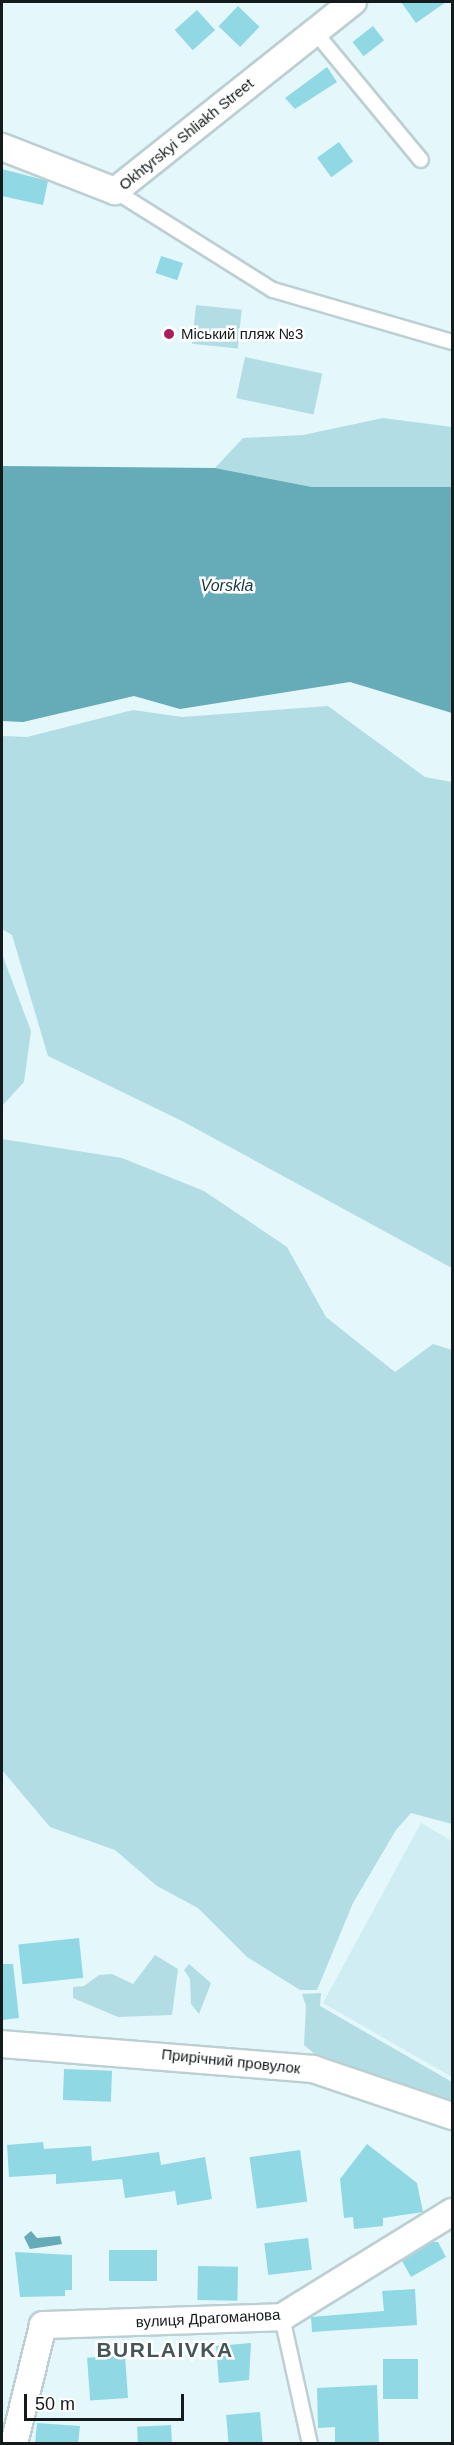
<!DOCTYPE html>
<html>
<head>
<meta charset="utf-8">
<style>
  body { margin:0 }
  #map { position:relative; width:454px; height:2445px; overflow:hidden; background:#e4f7fb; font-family:Arial,sans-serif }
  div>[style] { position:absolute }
  .built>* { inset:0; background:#d0edf3 }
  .green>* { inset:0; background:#b2dde4; transform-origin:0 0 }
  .water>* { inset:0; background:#65abb8 }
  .building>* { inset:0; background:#90d8e4; transform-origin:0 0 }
  .roads { filter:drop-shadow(2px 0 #bccfd2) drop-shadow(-2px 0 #bccfd2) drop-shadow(0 2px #bccfd2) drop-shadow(0 -2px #bccfd2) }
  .lane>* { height:14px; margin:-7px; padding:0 7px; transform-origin:7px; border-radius:7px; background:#fff }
  .street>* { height:26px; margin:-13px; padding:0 13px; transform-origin:13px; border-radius:13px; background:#fff }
  .dots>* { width:16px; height:16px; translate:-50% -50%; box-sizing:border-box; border:3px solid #fff; border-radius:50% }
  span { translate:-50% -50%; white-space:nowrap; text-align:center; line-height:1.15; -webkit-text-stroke:5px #fff; paint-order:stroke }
  .street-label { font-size:15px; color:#141b1c }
  .poi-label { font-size:15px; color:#141b1c }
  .left { translate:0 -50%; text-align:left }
  .water-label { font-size:16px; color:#16393f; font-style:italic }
  .district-label { font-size:21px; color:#455558; font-weight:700; letter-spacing:1.5px }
  .frame { position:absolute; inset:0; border:3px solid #141b1c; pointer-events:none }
  .scale { position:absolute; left:24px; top:2394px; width:160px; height:27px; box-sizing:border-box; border:3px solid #141b1c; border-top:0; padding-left:8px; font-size:18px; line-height:21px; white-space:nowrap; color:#141b1c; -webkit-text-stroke:4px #fff; paint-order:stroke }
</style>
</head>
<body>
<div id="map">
  <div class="built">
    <i style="clip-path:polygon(421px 1823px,452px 1841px,452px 2077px,323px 2003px)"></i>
  </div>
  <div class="green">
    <i style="left:196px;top:305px;width:46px;height:39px;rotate:6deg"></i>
    <i style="left:245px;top:357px;width:79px;height:42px;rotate:12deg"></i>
    <i style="clip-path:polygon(383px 418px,452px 427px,452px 487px,312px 487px,215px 468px,243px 438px,303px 435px)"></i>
    <i style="clip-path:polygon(328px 706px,425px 777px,452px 782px,452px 1268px,182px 1121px,48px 1056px,12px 935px,2px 929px,2px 736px,27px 737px,133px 710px,182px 717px)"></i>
    <i style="clip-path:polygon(2px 954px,31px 1031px,24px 1082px,2px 1106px)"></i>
    <i style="clip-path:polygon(2px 1139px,122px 1158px,204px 1191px,287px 1247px,326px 1317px,395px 1372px,433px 1344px,452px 1350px,452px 1824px,411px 1813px,396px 1830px,353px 1903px,317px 1990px,300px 1990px,247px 1957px,198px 1908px,157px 1886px,115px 1850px,50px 1827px,2px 1770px)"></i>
    <i style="clip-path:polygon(155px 1955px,178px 1969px,172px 2015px,118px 2017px,73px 1998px,73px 1987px,84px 1986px,99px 1975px,112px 1974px,133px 1984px)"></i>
    <i style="clip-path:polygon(189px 1964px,211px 1983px,199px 2014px,191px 2004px,190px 1979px,184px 1970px)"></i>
    <i style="clip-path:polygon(321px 1993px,320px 2006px,452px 2082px,452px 2101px,404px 2084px,360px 2077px,345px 2065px,324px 2062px,304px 2045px,306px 2006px,302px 1994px)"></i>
  </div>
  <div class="water">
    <i style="clip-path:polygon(2px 466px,215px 468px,312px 487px,452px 487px,452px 713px,350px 682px,180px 709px,134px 696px,23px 722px,2px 721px)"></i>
    <i style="clip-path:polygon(31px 2231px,37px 2238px,60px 2236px,62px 2244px,30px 2249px,24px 2237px)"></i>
  </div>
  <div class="building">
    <i style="clip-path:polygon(401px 2px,446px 2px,416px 23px)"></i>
    <i style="left:238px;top:6px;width:30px;height:28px;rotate:44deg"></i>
    <i style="left:197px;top:10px;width:27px;height:30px;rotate:48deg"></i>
    <i style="left:373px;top:26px;width:18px;height:26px;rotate:52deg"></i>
    <i style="clip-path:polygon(327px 67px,337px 82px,295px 109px,285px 98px)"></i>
    <i style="left:339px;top:142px;width:24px;height:27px;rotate:54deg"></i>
    <i style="clip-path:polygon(2px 169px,48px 181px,43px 205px,2px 196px)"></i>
    <i style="left:161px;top:256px;width:23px;height:18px;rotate:18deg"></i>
    <i style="left:79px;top:1938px;width:40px;height:61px;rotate:84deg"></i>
    <i style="clip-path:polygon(2px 1964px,13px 1964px,19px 2018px,2px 2020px)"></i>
    <i style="left:64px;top:2069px;width:48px;height:31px;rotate:2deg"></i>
    <i style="clip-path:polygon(43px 2142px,44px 2149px,91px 2146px,92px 2161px,159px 2152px,161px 2165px,205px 2157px,212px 2199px,177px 2205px,175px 2191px,125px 2198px,122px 2179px,56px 2184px,56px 2174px,9px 2177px,7px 2145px)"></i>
    <i style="clip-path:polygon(367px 2144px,417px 2183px,423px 2212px,383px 2218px,383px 2226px,354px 2229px,353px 2217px,344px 2218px,340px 2179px)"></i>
    <i style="left:300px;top:2150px;width:52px;height:51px;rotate:82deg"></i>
    <i style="left:308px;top:2238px;width:32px;height:44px;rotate:83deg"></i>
    <i style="clip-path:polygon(433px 2242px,438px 2242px,446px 2257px,411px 2277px,402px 2261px)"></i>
    <i style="left:109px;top:2250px;width:48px;height:31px"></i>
    <i style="clip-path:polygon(15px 2252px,72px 2255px,72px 2290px,65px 2290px,65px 2296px,20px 2297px)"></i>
    <i style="left:198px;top:2266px;width:40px;height:34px;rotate:1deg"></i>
    <i style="clip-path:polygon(415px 2289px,417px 2325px,312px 2332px,311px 2317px,384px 2311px,382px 2291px)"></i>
    <i style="clip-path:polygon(251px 2343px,249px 2380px,219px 2383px,216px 2346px)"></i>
    <i style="left:125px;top:2355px;width:43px;height:38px;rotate:86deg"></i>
    <i style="left:418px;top:2359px;width:40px;height:35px;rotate:90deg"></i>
    <i style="clip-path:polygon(377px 2385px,379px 2444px,335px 2444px,335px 2427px,318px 2428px,317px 2388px)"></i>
    <i style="left:260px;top:2412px;width:32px;height:34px;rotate:85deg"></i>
    <i style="clip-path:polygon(37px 2423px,80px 2426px,78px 2444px,35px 2444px)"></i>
    <i style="left:171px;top:2425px;width:19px;height:34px;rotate:87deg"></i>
  </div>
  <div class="roads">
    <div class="lane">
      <i style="left:315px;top:32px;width:166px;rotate:50.4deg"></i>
      <i style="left:115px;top:191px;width:186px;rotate:32.1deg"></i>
      <i style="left:273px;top:290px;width:186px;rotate:16.2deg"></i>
      <i style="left:282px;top:2317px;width:130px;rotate:77.6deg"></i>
    </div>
    <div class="street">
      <i style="left:2px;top:147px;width:121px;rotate:21.3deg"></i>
      <i style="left:115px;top:191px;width:304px;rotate:-38.5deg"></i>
      <i style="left:2px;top:2044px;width:312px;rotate:4.6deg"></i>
      <i style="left:313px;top:2069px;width:147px;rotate:18.7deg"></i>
      <i style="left:14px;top:2444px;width:122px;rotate:-76.3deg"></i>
      <i style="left:43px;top:2325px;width:239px;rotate:-1.9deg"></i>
      <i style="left:282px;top:2317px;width:200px;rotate:-31.7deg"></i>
    </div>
  </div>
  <div class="dots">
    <i style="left:169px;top:334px;background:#ab1e5d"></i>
  </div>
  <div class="street-label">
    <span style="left:186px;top:134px;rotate:-39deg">Okhtyrskyi Shliakh Street</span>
    <span style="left:231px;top:2061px;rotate:6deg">Прирічний провулок</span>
    <span style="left:208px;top:2318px;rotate:-3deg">вулиця Драгоманова</span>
  </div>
  <div class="poi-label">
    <span class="left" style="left:181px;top:334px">Міський пляж №3</span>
  </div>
  <div class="water-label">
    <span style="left:227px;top:586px">Vorskla</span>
  </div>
  <div class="district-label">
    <span style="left:165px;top:2350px">BURLAIVKA</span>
  </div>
  <div class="frame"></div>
  <div class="scale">50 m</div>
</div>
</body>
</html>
